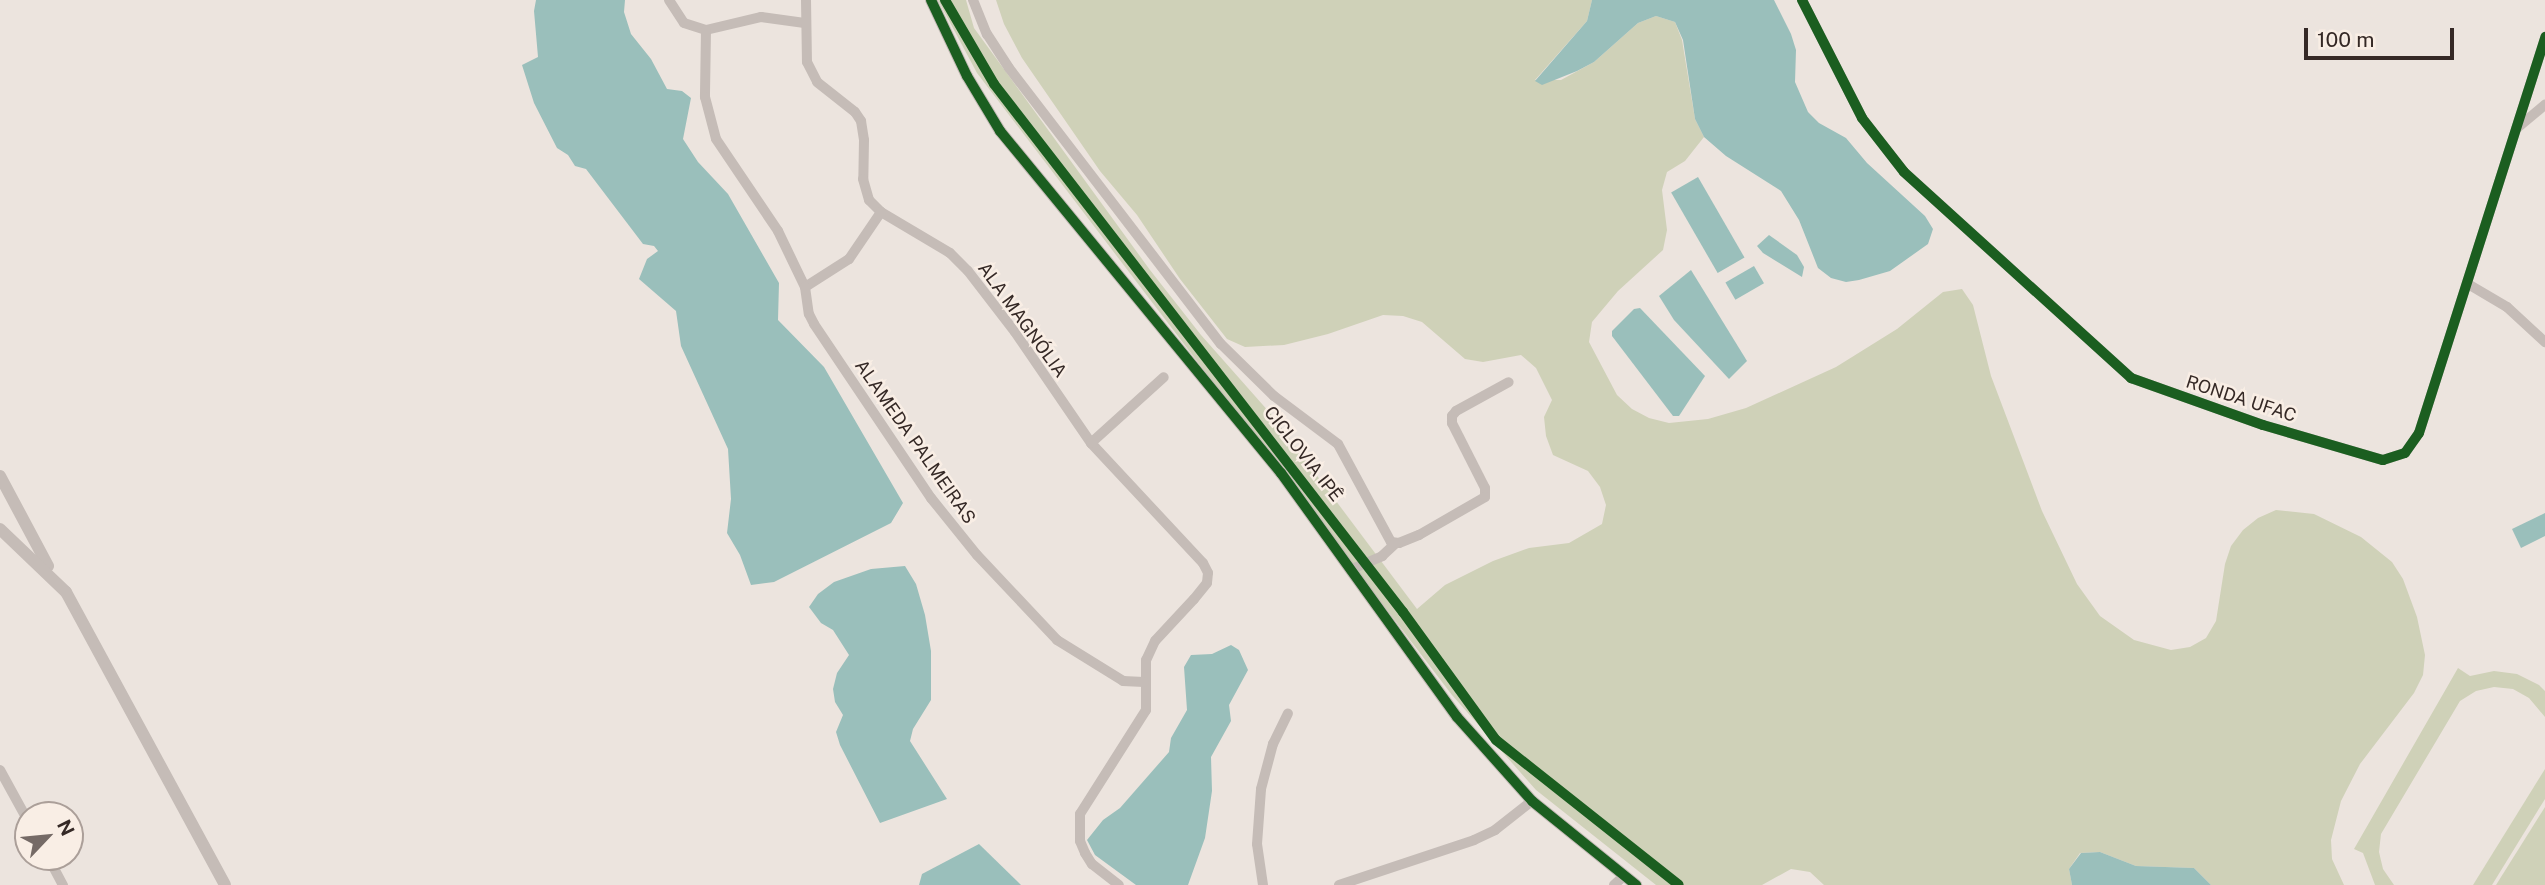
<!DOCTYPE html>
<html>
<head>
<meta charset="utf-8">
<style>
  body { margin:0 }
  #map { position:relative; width:2545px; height:885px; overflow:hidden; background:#ece4de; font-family:"Public Sans",sans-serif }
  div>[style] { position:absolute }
  .green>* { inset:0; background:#cfd1b8 }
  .water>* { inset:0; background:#9abfbb; transform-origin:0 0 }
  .minor>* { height:10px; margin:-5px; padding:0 5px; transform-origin:5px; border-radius:5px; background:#c5bcb7 }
  .tertiary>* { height:12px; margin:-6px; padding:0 6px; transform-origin:6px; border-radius:6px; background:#c5bcb7 }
  .cycleway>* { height:10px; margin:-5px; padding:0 5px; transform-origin:5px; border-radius:5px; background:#1b5e20 }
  span { translate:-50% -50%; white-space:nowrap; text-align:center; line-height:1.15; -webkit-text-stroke:5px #f9eee5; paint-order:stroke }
  .street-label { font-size:18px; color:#352926 }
  .north { position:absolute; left:14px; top:801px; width:70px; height:70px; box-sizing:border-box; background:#f9eee5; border:2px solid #ab9f99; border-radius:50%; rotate:64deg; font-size:19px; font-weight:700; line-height:28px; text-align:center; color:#352926 }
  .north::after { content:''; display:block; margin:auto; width:24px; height:32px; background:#756a66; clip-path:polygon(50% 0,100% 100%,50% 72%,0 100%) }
  .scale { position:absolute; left:2304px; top:28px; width:150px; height:32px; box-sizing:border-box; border:4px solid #352926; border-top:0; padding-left:9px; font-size:21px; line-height:24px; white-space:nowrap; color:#352926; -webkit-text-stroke:5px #f9eee5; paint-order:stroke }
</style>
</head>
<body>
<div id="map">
  <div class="green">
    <i style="clip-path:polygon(938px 0,966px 0,974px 28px,1150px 270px,1201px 335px,1270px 413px,1417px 609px,1445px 585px,1493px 561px,1529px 548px,1569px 543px,1602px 524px,1606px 505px,1600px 487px,1588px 471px,1553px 455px,1546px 436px,1544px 417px,1552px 400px,1536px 368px,1521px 355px,1483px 362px,1465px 359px,1422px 322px,1403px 316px,1383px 315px,1328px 334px,1284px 345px,1245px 347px,1227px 339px,1180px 279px,1137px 215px,1100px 171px,1022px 58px,1004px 24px,996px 0,1592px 0,1587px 21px,1535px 80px,1561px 80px,1594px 62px,1638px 23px,1656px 16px,1675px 22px,1682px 40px,1695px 119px,1704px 137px,1685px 161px,1667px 172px,1662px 190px,1667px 230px,1663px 250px,1618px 291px,1592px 322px,1589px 342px,1617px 395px,1632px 409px,1649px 418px,1669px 423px,1708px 419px,1746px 408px,1836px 367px,1897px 329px,1943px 292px,1962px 289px,1973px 305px,1991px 376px,2042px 511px,2077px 584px,2100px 616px,2134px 640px,2171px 650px,2190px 647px,2206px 638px,2216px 621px,2225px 564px,2231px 546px,2243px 530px,2258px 518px,2276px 510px,2314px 514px,2361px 537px,2392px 562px,2403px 579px,2417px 617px,2425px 655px,2423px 675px,2414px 693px,2360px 764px,2341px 801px,2331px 840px,2332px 859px,2344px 885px,2211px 885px,2194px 868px,2136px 866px,2100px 852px,2080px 853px,2069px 869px,2072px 885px,1824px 885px,1810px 872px,1791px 869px,1762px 885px,1656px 885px,1536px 790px,1452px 695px,977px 73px)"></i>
    <i style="clip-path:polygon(2458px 668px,2470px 676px,2494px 671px,2517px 674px,2539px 685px,2545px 691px,2545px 717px,2529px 698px,2513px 689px,2494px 687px,2476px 691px,2460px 701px,2381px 834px,2379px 852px,2383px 869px,2394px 885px,2375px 885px,2363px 853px,2354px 849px)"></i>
    <i style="clip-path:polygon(2545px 769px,2545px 799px,2492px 885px,2473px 885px)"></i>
    <i style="clip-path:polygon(2545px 807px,2545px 885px,2496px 885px)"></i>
  </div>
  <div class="water">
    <i style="clip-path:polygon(536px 0,625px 0,624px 12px,631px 34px,651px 59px,667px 89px,682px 91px,691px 98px,683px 139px,698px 162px,728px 194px,779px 283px,778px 320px,824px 367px,903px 503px,891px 523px,774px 582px,751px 585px,740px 555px,727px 533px,731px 499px,728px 449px,681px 346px,676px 311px,639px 279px,647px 259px,658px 251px,654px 246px,643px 244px,586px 169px,575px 166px,568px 155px,557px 148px,534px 103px,522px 65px,538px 57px,534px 11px)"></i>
    <i style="clip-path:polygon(1592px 0,1774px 0,1791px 34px,1796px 50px,1795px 82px,1808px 112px,1819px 123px,1846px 138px,1867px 163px,1925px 216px,1933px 229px,1928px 244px,1890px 271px,1859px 280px,1846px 282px,1831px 278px,1818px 268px,1799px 220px,1781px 191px,1726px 156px,1704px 137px,1695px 119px,1683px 40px,1675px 22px,1656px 16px,1638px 23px,1594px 62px,1577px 71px,1542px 85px,1535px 81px,1587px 21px)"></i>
    <i style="left:1698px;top:177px;width:93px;height:31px;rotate:60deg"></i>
    <i style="clip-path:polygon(1769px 235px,1797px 255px,1804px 267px,1802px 277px,1763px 253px,1757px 246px)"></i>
    <i style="left:1754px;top:266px;width:20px;height:33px;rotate:60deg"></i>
    <i style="clip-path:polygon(1691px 270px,1747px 361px,1729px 379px,1674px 320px,1659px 296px)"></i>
    <i style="clip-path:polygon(1640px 308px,1705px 376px,1679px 416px,1673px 416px,1612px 336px,1612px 331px,1634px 309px)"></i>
    <i style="clip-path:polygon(2545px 513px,2545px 536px,2521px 548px,2512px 529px)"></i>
    <i style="clip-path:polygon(905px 566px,916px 584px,925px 615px,931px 651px,931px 700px,913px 729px,910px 741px,947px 799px,880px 823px,840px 745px,836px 732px,843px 715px,835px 702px,833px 689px,837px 673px,849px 655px,833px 630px,821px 623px,809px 607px,818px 594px,834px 582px,871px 569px)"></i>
    <i style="clip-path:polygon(1231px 645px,1239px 650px,1248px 670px,1229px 705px,1231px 721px,1211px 757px,1212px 791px,1205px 838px,1188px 885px,1136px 885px,1095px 855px,1087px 840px,1103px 820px,1120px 808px,1169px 752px,1171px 738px,1187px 710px,1184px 667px,1191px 655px,1212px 654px)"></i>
    <i style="clip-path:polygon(979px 844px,1021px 885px,919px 885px,922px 874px)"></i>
    <i style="clip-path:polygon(2100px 852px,2136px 866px,2194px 868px,2211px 885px,2072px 885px,2069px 869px,2081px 853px)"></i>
  </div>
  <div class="minor">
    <i style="left:669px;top:0;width:27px;rotate:57deg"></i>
    <i style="left:684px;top:23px;width:23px;rotate:18deg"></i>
    <i style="left:706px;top:30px;width:57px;rotate:-13.3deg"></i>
    <i style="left:761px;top:17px;width:44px;rotate:7.8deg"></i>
    <i style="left:806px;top:0;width:62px;rotate:89.1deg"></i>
    <i style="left:807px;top:62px;width:22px;rotate:63deg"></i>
    <i style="left:817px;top:82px;width:48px;rotate:38.3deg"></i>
    <i style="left:855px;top:112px;width:11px;rotate:56deg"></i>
    <i style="left:861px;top:121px;width:19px;rotate:81deg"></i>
    <i style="left:864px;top:140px;width:39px;rotate:91deg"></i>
    <i style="left:863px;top:179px;width:22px;rotate:74deg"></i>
    <i style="left:869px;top:200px;width:17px;rotate:45deg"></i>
    <i style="left:881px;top:212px;width:80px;rotate:30.7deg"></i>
    <i style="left:950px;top:253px;width:25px;rotate:45deg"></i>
    <i style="left:968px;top:271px;width:77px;rotate:52.4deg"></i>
    <i style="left:1015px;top:332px;width:135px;rotate:55.6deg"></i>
    <i style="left:1091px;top:443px;width:164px;rotate:47deg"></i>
    <i style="left:1203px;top:563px;width:11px;rotate:63deg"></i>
    <i style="left:1208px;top:573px;width:10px;rotate:96deg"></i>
    <i style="left:1207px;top:583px;width:21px;rotate:129deg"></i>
    <i style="left:1194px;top:599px;width:57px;rotate:132.9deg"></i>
    <i style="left:1155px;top:641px;width:21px;rotate:115deg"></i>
    <i style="left:1146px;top:660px;width:50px;rotate:90deg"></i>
    <i style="left:1146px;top:710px;width:123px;rotate:122.4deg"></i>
    <i style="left:1080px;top:814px;width:27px;rotate:90deg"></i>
    <i style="left:1080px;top:841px;width:13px;rotate:67deg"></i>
    <i style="left:1085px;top:853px;width:13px;rotate:58deg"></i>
    <i style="left:1092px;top:864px;width:34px;rotate:38deg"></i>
    <i style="left:973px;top:0;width:37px;rotate:68deg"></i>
    <i style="left:987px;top:34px;width:40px;rotate:57.1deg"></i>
    <i style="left:1009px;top:68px;width:348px;rotate:52.5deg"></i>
    <i style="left:1221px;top:344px;width:74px;rotate:44.5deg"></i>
    <i style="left:1274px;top:396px;width:80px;rotate:36.9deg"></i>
    <i style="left:1338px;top:444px;width:111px;rotate:61.6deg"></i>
    <i style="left:1391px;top:542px;width:8px;rotate:7deg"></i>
    <i style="left:1399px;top:543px;width:22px;rotate:-22deg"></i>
    <i style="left:1419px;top:535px;width:76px;rotate:-29.9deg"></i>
    <i style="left:1485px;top:497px;width:9px;rotate:-90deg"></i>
    <i style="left:1485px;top:488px;width:73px;rotate:-116.9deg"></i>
    <i style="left:1452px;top:423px;width:7px;rotate:-90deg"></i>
    <i style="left:1452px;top:416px;width:6px;rotate:-51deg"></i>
    <i style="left:1456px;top:411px;width:60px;rotate:-28.7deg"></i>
    <i style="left:1802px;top:0;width:132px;rotate:63deg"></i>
    <i style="left:1862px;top:118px;width:68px;rotate:52.1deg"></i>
    <i style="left:1904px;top:172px;width:307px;rotate:42.2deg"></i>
    <i style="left:2131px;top:378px;width:140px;rotate:19.6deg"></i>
    <i style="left:2263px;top:425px;width:125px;rotate:16.3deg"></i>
    <i style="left:2383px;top:460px;width:23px;rotate:-18deg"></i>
    <i style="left:2405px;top:453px;width:24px;rotate:-55deg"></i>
    <i style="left:2419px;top:433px;width:416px;rotate:-72.3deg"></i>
    <i style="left:706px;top:30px;width:67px;rotate:90.9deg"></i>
    <i style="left:705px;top:97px;width:43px;rotate:75.3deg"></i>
    <i style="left:716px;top:139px;width:111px;rotate:56deg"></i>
    <i style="left:778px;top:231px;width:62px;rotate:64.3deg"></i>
    <i style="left:2516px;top:129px;width:38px;rotate:-40deg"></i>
    <i style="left:881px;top:212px;width:57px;rotate:124.2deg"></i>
    <i style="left:849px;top:259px;width:52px;rotate:147.5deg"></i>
    <i style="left:805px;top:287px;width:27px;rotate:82deg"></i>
    <i style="left:809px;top:314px;width:11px;rotate:63deg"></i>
    <i style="left:814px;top:324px;width:210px;rotate:56.1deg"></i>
    <i style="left:931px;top:498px;width:73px;rotate:51.1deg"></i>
    <i style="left:977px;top:555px;width:117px;rotate:46.7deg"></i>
    <i style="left:1057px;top:640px;width:78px;rotate:31.8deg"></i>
    <i style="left:1123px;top:681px;width:21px;rotate:3deg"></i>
    <i style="left:2468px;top:284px;width:45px;rotate:30.5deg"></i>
    <i style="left:2507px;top:307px;width:52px;rotate:42.6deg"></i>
    <i style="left:1091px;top:443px;width:98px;rotate:-42.1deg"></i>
    <i style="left:1352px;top:569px;width:33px;rotate:-23deg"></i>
    <i style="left:1382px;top:556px;width:18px;rotate:-43deg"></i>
    <i style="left:0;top:770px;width:58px;rotate:61.2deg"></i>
    <i style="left:48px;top:857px;width:32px;rotate:62deg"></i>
    <i style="left:1263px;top:885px;width:41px;rotate:-98.3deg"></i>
    <i style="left:1257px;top:844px;width:55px;rotate:-85.8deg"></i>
    <i style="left:1261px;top:789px;width:47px;rotate:-75.1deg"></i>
    <i style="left:1273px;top:744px;width:34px;rotate:-64deg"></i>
    <i style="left:1339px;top:885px;width:142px;rotate:-18.4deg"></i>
    <i style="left:1474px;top:840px;width:23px;rotate:-25deg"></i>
    <i style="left:1495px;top:830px;width:47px;rotate:-38.1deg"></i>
    <i style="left:1614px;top:885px;width:13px;rotate:-42deg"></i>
  </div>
  <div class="tertiary">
    <i style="left:931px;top:0;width:84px;rotate:64.7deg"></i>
    <i style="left:967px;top:76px;width:64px;rotate:59deg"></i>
    <i style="left:1000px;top:131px;width:443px;rotate:50.6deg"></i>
    <i style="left:1281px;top:473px;width:301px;rotate:54.2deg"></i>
    <i style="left:1457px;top:717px;width:113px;rotate:48.2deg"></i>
    <i style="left:1532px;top:801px;width:134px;rotate:38.9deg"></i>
    <i style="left:0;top:476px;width:102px;rotate:61.9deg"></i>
    <i style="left:0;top:529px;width:91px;rotate:43.7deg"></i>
    <i style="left:66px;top:592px;width:333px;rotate:61.5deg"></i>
  </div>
  <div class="cycleway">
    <i style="left:931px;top:0;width:84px;rotate:64.7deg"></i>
    <i style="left:967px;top:76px;width:64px;rotate:59deg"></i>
    <i style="left:1000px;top:131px;width:443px;rotate:50.6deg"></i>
    <i style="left:1281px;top:473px;width:301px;rotate:54.2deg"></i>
    <i style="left:1457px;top:717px;width:113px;rotate:48.2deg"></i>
    <i style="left:1532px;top:801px;width:134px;rotate:38.9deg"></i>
    <i style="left:945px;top:0;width:97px;rotate:59.7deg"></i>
    <i style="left:994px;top:84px;width:668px;rotate:52.24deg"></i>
    <i style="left:1403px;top:612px;width:158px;rotate:54deg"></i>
    <i style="left:1496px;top:740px;width:233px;rotate:38.4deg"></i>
    <i style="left:1802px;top:0;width:132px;rotate:63deg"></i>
    <i style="left:1862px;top:118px;width:68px;rotate:52.1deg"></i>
    <i style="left:1904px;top:172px;width:307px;rotate:42.2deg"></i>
    <i style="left:2131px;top:378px;width:140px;rotate:19.6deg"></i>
    <i style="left:2263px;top:425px;width:125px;rotate:16.3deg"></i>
    <i style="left:2383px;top:460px;width:23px;rotate:-18deg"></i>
    <i style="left:2405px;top:453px;width:24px;rotate:-55deg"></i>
    <i style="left:2419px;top:433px;width:416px;rotate:-72.3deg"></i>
  </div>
  <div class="street-label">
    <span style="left:1022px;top:320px;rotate:54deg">ALA MAGNÓLIA</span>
    <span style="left:2241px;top:399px;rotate:18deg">RONDA UFAC</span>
    <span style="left:915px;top:442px;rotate:55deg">ALAMEDA PALMEIRAS</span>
    <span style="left:1303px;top:454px;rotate:52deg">CICLOVIA IPÊ</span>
  </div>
  <div class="north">N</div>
  <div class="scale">100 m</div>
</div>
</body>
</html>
